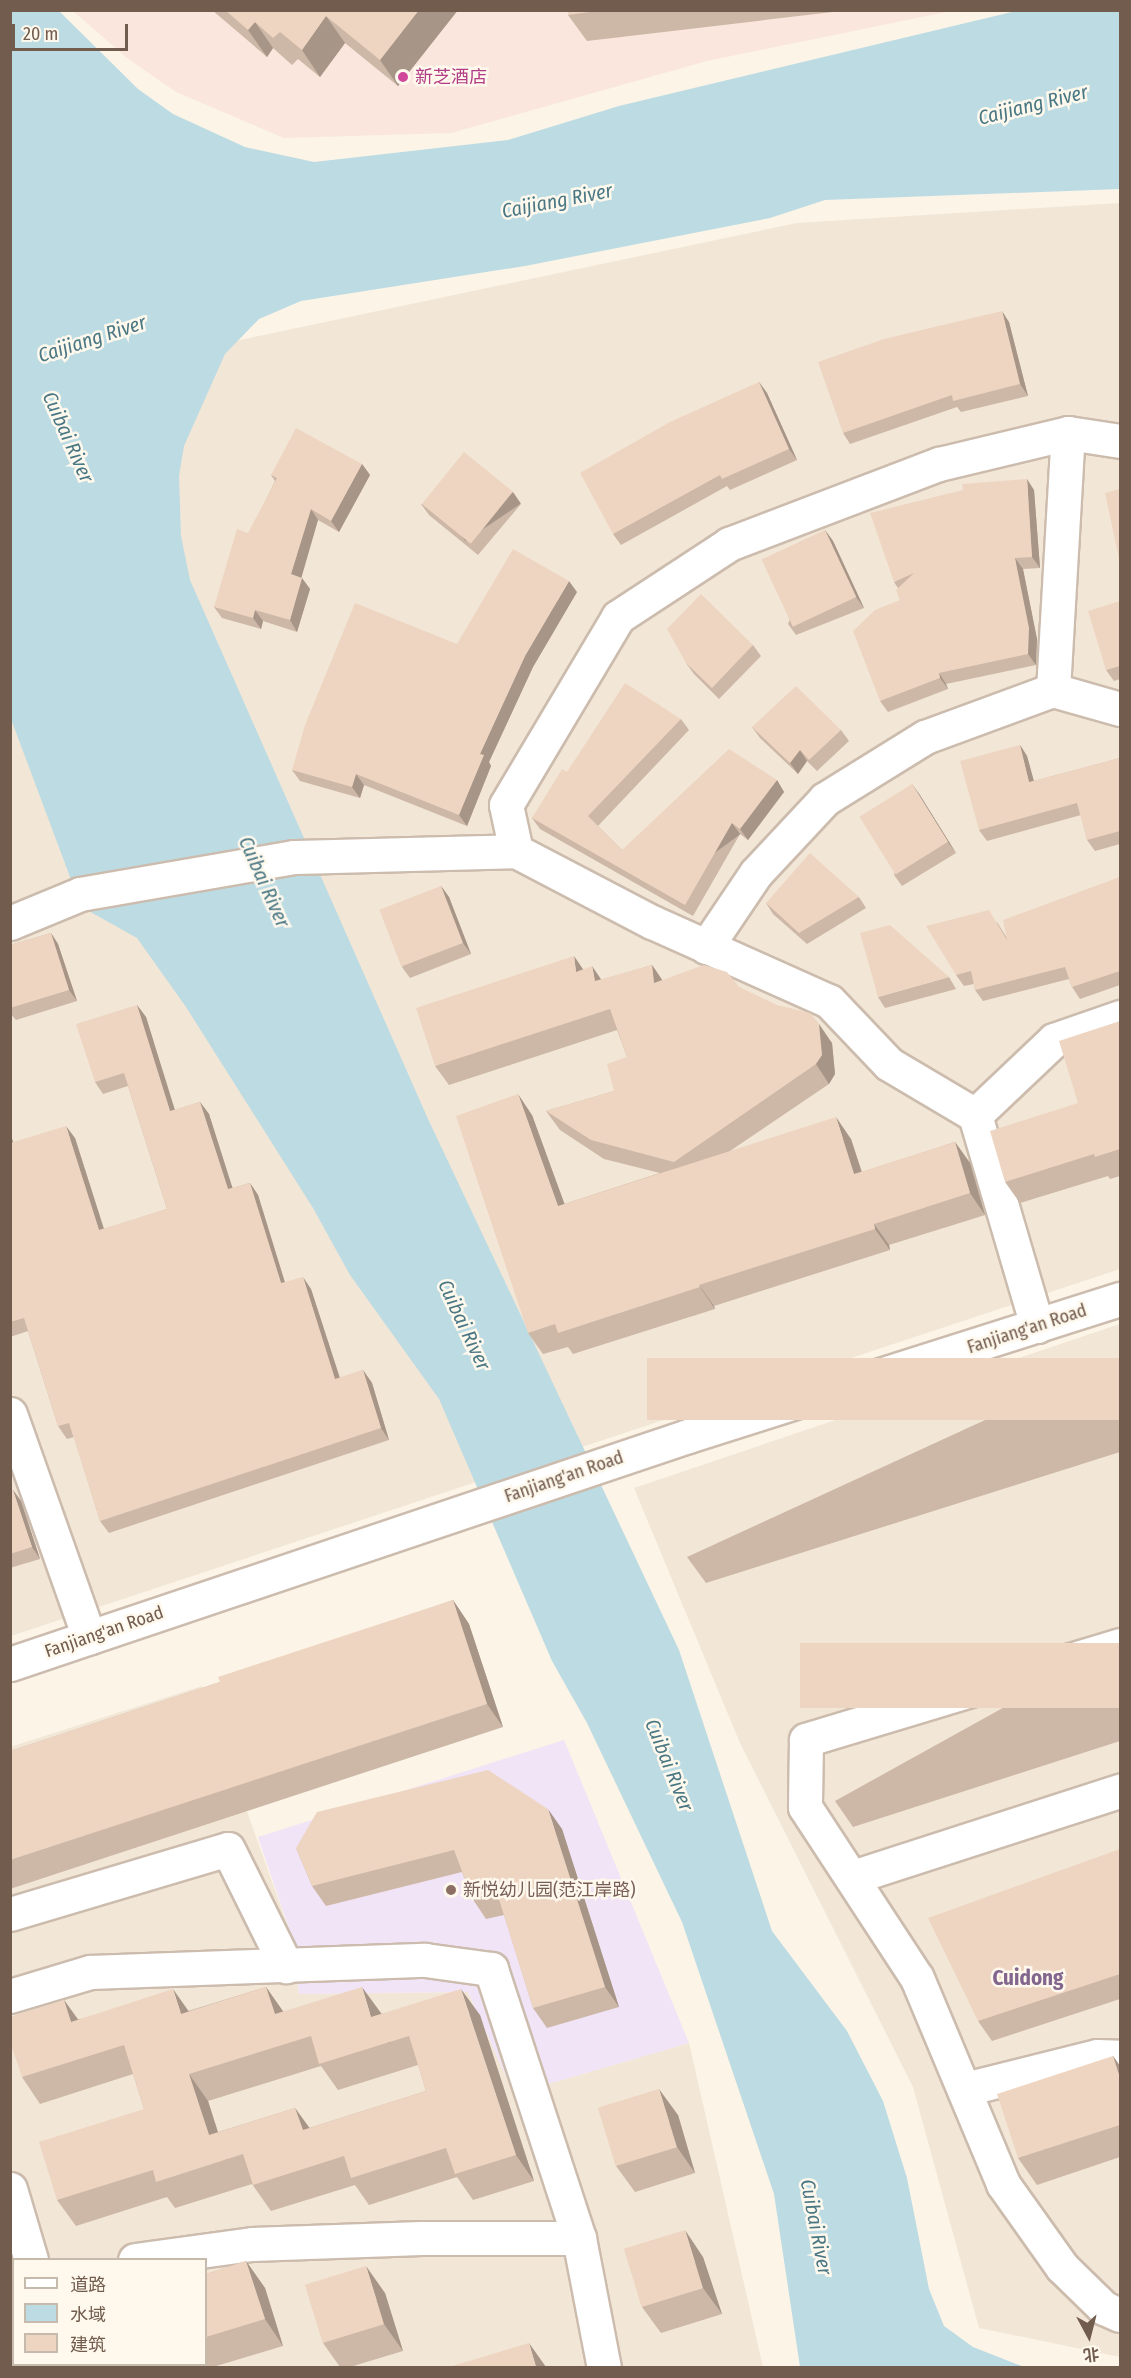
<!DOCTYPE html>
<html>
<head>
<meta charset="utf-8">
<style>
  body { margin:0 }
  #map { position:relative; width:1131px; height:2378px; overflow:hidden; background:#fbf4e7; font-family:"Fira Sans Condensed","Noto Sans SC",sans-serif }
  div>[style] { position:absolute }
  .residential>* { inset:0; background:#f2e6d6 }
  .commercial>* { inset:0; background:#fae6dc }
  .education>* { inset:0; background:#f1e4f7 }
  .water>* { inset:0; background:#bddbe3 }
  .roads { filter:drop-shadow(2px 0 #ccbcae) drop-shadow(-2px 0 #ccbcae) drop-shadow(0 2px #ccbcae) drop-shadow(0 -2px #ccbcae) }
  .minor>* { height:33px; margin:-16.5px; padding:0 16.5px; transform-origin:16.5px; border-radius:16.5px; background:#fff }
  .wall>* { inset:0; background:#cdb7a6 }
  .shaded-wall>* { inset:0; background:#a79587; transform-origin:0 0 }
  .building>* { inset:0; background:#eed5c1; transform-origin:0 0 }
  .dots>* { width:16px; height:16px; translate:-50% -50%; box-sizing:border-box; border:3px solid #fef8ed; border-radius:50% }
  span { translate:-50% -50%; white-space:nowrap; text-align:center; line-height:1.15; -webkit-text-stroke:5px #fef8ed; paint-order:stroke }
  .hotel-label { font-size:18px; color:#b23c85 }
  .left { translate:0 -50%; text-align:left }
  .street-label { font-size:18px; color:#725c4d }
  .education-label { font-size:18px; color:#785e54 }
  .water-label { font-size:20px; color:#497784; font-style:italic }
  .quarter-label { font-size:21px; color:#82668e; font-weight:700 }
  .frame { position:absolute; inset:0; border:12px solid #725c4d; pointer-events:none }
  .legend { position:absolute; left:12px; top:2258px; width:195px; height:108px; box-sizing:border-box; background:#fef8ed; border:2px solid #c6baad; margin:0; padding:8px 10px; list-style:none; font-size:18px; color:#725c4d }
  .legend li { display:flex; align-items:center; gap:12px; height:30px }
  .legend b { width:30px; border:2px solid #c6baad }
  .north { position:absolute; left:1059px; top:2306px; width:60px; height:60px; -webkit-text-stroke:4px #fef8ed; paint-order:stroke; rotate:173deg; font-size:16px; font-weight:700; line-height:24px; text-align:center; color:#725c4d }
  .north::after { content:''; display:block; margin:auto; width:21px; height:27px; background:#725c4d; clip-path:polygon(50% 0,100% 100%,50% 72%,0 100%) }
  .scale { position:absolute; left:12px; top:24px; width:116px; height:27px; box-sizing:border-box; border:3px solid #725c4d; border-top:0; padding-left:8px; font-size:18px; line-height:21px; white-space:nowrap; color:#725c4d; -webkit-text-stroke:4px #fef8ed; paint-order:stroke }
</style>
</head>
<body>
<div id="map">
  <div class="residential">
    <i style="clip-path:polygon(1120px 203px,1120px 1269px,11px 1636px,11px 514px,221px 344px,797px 223px)"></i>
    <i style="clip-path:polygon(1120px 1324px,1120px 2357px,979px 2328px,913px 2087px,740px 1743px,634px 1488px)"></i>
    <i style="clip-path:polygon(evenodd,202px 1686px,294px 1943px,299px 1994px,468px 1992px,514px 2094px,689px 2043px,763px 2367px,11px 2367px,10px 1747px,202px 1686px,14px 2260px,206px 2260px,206px 2364px,14px 2364px,14px 2260px)"></i>
  </div>
  <div class="commercial">
    <i style="clip-path:polygon(73px 11px,951px 11px,707px 61px,451px 133px,284px 138px,176px 92px,127px 58px)"></i>
  </div>
  <div class="education">
    <i style="clip-path:polygon(564px 1740px,689px 2043px,514px 2094px,468px 1992px,299px 1994px,294px 1943px,258px 1837px)"></i>
  </div>
  <div class="water">
    <i style="clip-path:polygon(11px 11px,59px 11px,138px 89px,173px 114px,245px 147px,314px 162px,508px 140px,619px 106px,1016px 11px,1120px 11px,1120px 189px,825px 200px,770px 218px,525px 266px,301px 301px,259px 319px,225px 354px,184px 446px,179px 476px,181px 536px,190px 580px,428px 1119px,679px 1650px,772px 1931px,847px 2031px,883px 2101px,907px 2178px,929px 2289px,944px 2326px,973px 2347px,1024px 2367px,800px 2367px,774px 2194px,682px 1922px,587px 1723px,552px 1661px,439px 1399px,350px 1275px,313px 1208px,186px 1007px,137px 938px,87px 910px,76px 893px,11px 719px)"></i>
  </div>
  <div class="roads">
    <div class="minor">
      <i style="left:1053px;top:690px;width:257px;rotate:-86.7deg"></i>
      <i style="left:516px;top:851px;width:47px;rotate:-102.3deg"></i>
      <i style="left:506px;top:805px;width:219px;rotate:-59.2deg"></i>
      <i style="left:618px;top:617px;width:133px;rotate:-33.3deg"></i>
      <i style="left:729px;top:544px;width:225px;rotate:-20.9deg"></i>
      <i style="left:939px;top:464px;width:133px;rotate:-13.5deg"></i>
      <i style="left:1068px;top:433px;width:53px;rotate:8.7deg"></i>
      <i style="left:10px;top:923px;width:76px;rotate:-22.5deg"></i>
      <i style="left:80px;top:894px;width:217px;rotate:-9.8deg"></i>
      <i style="left:294px;top:857px;width:222px;rotate:-1.5deg"></i>
      <i style="left:516px;top:851px;width:153px;rotate:27.6deg"></i>
      <i style="left:652px;top:922px;width:194px;rotate:24.1deg"></i>
      <i style="left:829px;top:1001px;width:87px;rotate:46.4deg"></i>
      <i style="left:889px;top:1064px;width:100px;rotate:30.7deg"></i>
      <i style="left:975px;top:1115px;width:220px;rotate:73.6deg"></i>
      <i style="left:706px;top:947px;width:89px;rotate:-56deg"></i>
      <i style="left:756px;top:873px;width:101px;rotate:-47deg"></i>
      <i style="left:825px;top:799px;width:118px;rotate:-31.8deg"></i>
      <i style="left:925px;top:737px;width:136px;rotate:-20.2deg"></i>
      <i style="left:1053px;top:690px;width:70px;rotate:15.8deg"></i>
      <i style="left:975px;top:1115px;width:109px;rotate:-43.5deg"></i>
      <i style="left:1054px;top:1040px;width:70px;rotate:-19.2deg"></i>
      <i style="left:10px;top:1414px;width:237px;rotate:70.5deg"></i>
      <i style="left:1120px;top:1645px;width:328px;rotate:163.2deg"></i>
      <i style="left:806px;top:1740px;width:67px;rotate:90.9deg"></i>
      <i style="left:805px;top:1807px;width:204px;rotate:56.8deg"></i>
      <i style="left:917px;top:1978px;width:223px;rotate:67.3deg"></i>
      <i style="left:1003px;top:2184px;width:102px;rotate:54.6deg"></i>
      <i style="left:1062px;top:2267px;width:59px;rotate:44.3deg"></i>
      <i style="left:1104px;top:2308px;width:17px;rotate:24deg"></i>
      <i style="left:10px;top:1664px;width:715px;rotate:-18.59deg"></i>
      <i style="left:688px;top:1436px;width:453px;rotate:-17.6deg"></i>
      <i style="left:853px;top:1877px;width:281px;rotate:-17.9deg"></i>
      <i style="left:10px;top:1914px;width:227px;rotate:-16.6deg"></i>
      <i style="left:228px;top:1849px;width:131px;rotate:63.6deg"></i>
      <i style="left:10px;top:1996px;width:84px;rotate:-16.7deg"></i>
      <i style="left:90px;top:1972px;width:335px;rotate:-2.1deg"></i>
      <i style="left:425px;top:1960px;width:67px;rotate:7.8deg"></i>
      <i style="left:491px;top:1969px;width:283px;rotate:71.9deg"></i>
      <i style="left:579px;top:2238px;width:132px;rotate:79.1deg"></i>
      <i style="left:965px;top:2089px;width:136px;rotate:-14deg"></i>
      <i style="left:1097px;top:2056px;width:23px;rotate:2deg"></i>
      <i style="left:10px;top:2189px;width:74px;rotate:73.5deg"></i>
      <i style="left:135px;top:2260px;width:118px;rotate:-7.8deg"></i>
      <i style="left:252px;top:2244px;width:169px;rotate:-2deg"></i>
      <i style="left:421px;top:2238px;width:158px"></i>
      <i style="left:10px;top:2281px;width:4px;rotate:-14deg"></i>
      <i style="left:70px;top:2364px;width:4px;rotate:76deg"></i>
    </div>
  </div>
  <div class="wall">
    <i style="clip-path:polygon(212px 10px,458px 10px,398px 86px,345px 43px,320px 77px,298px 59px,292px 65px,273px 48px,267px 57px)"></i>
    <i style="clip-path:polygon(568px 10px,850px 10px,587px 41px,568px 15px)"></i>
    <i style="clip-path:polygon(1009px 322px,1028px 396px,961px 412px,957px 407px,850px 444px,843px 433px)"></i>
    <i style="clip-path:polygon(759px 382px,767px 393px,797px 460px,730px 490px,727px 486px,621px 545px,613px 534px)"></i>
    <i style="clip-path:polygon(362px 464px,370px 475px,339px 532px,318px 520px,301px 577px,310px 589px,297px 632px,263px 621px,261px 629px,222px 618px,214px 607px,275px 481px,271px 475px)"></i>
    <i style="clip-path:polygon(1034px 490px,1040px 568px,1023px 569px,1037px 639px,1036px 665px,946px 684px,948px 689px,888px 712px,880px 701px,900px 600px,898px 588px,894px 582px)"></i>
    <i style="clip-path:polygon(421px 504px,521px 504px,478px 555px,429px 515px)"></i>
    <i style="clip-path:polygon(825px 530px,833px 541px,864px 608px,796px 635px,788px 624px)"></i>
    <i style="clip-path:polygon(577px 592px,533px 667px,489px 762px,491px 766px,467px 826px,364px 785px,360px 798px,300px 781px,292px 770px,457px 644px)"></i>
    <i style="clip-path:polygon(1120px 601px,1120px 679px,1114px 681px,1106px 670px)"></i>
    <i style="clip-path:polygon(753px 645px,761px 656px,719px 699px,694px 674px,686px 663px)"></i>
    <i style="clip-path:polygon(681px 719px,689px 730px,598px 826px,622px 850px,777px 780px,784px 792px,748px 840px,740px 834px,693px 916px,540px 829px,532px 818px,567px 772px)"></i>
    <i style="clip-path:polygon(752px 727px,841px 730px,849px 741px,817px 771px,807px 761px,798px 774px,760px 738px)"></i>
    <i style="clip-path:polygon(1020px 745px,1027px 756px,1034px 781px,1120px 758px,1120px 844px,1095px 851px,1087px 840px,1081px 815px,987px 841px,979px 830px)"></i>
    <i style="clip-path:polygon(912px 784px,956px 853px,902px 886px,894px 875px)"></i>
    <i style="clip-path:polygon(1120px 877px,1120px 985px,1080px 999px,1072px 987px,1069px 979px,983px 1001px,975px 990px,974px 984px,964px 986px,956px 975px,997px 922px,1007px 938px)"></i>
    <i style="clip-path:polygon(441px 886px,449px 897px,471px 954px,410px 978px,402px 967px)"></i>
    <i style="clip-path:polygon(859px 897px,866px 908px,807px 944px,773px 914px,766px 903px)"></i>
    <i style="clip-path:polygon(51px 933px,58px 944px,77px 1001px,16px 1020px,10px 1013px,10px 945px)"></i>
    <i style="clip-path:polygon(652px 965px,662px 980px,739px 987px,832px 1043px,835px 1074px,829px 1084px,730px 1151px,851px 1139px,862px 1172px,955px 1142px,970px 1163px,985px 1215px,889px 1245px,890px 1250px,714px 1306px,715px 1309px,573px 1354px,568px 1347px,543px 1354px,528px 1333px,532px 1115px,564px 1204px,660px 1173px,604px 1159px,560px 1130px,546px 1111px,614px 1091px,627px 1057px,617px 1030px,449px 1085px,435px 1066px,583px 969px,601px 980px)"></i>
    <i style="clip-path:polygon(949px 977px,956px 989px,885px 1008px,878px 997px)"></i>
    <i style="clip-path:polygon(137px 1005px,146px 1017px,174px 1110px,200px 1102px,209px 1114px,232px 1188px,250px 1183px,258px 1195px,285px 1282px,311px 1289px,340px 1378px,363px 1370px,372px 1383px,389px 1440px,109px 1533px,100px 1521px,74px 1437px,67px 1439px,58px 1426px,28px 1331px,10px 1337px,10px 1133px,13px 1142px,75px 1138px,104px 1229px,167px 1209px,128px 1086px,103px 1094px,95px 1082px)"></i>
    <i style="clip-path:polygon(1120px 1021px,1120px 1176px,1110px 1179px,1108px 1176px,1020px 1203px,1005px 1182px,1078px 1103px)"></i>
    <i style="clip-path:polygon(1120px 1358px,1120px 1452px,706px 1583px,687px 1557px)"></i>
    <i style="clip-path:polygon(10px 1487px,12px 1491px,13px 1490px,21px 1501px,40px 1559px,10px 1568px)"></i>
    <i style="clip-path:polygon(453px 1600px,469px 1624px,503px 1727px,10px 1889px,10px 1751px,220px 1682px)"></i>
    <i style="clip-path:polygon(1120px 1643px,1120px 1741px,853px 1827px,835px 1801px)"></i>
    <i style="clip-path:polygon(562px 1829px,619px 2007px,547px 2028px,533px 2008px,504px 1915px,486px 1919px,472px 1898px,462px 1872px,326px 1906px,312px 1886px,296px 1848px)"></i>
    <i style="clip-path:polygon(1120px 1849px,1120px 1999px,992px 2041px,978px 2021px)"></i>
    <i style="clip-path:polygon(evenodd,266px 1987px,283px 2012px,480px 2015px,534px 2181px,473px 2200px,457px 2177px,369px 2205px,355px 2185px,271px 2211px,252px 2184px,175px 2208px,167px 2197px,76px 2226px,57px 2200px,144px 2109px,133px 2074px,40px 2104px,22px 2077px,64px 2000px,78px 2019px,188px 2011px,266px 1987px,418px 2065px,426px 2091px,309px 2128px,295px 2108px,218px 2132px,208px 2101px,321px 2066px,338px 2090px,418px 2065px)"></i>
    <i style="clip-path:polygon(1113px 2056px,1120px 2066px,1120px 2157px,1037px 2185px,1018px 2158px)"></i>
    <i style="clip-path:polygon(678px 2115px,695px 2173px,635px 2192px,616px 2166px)"></i>
    <i style="clip-path:polygon(703px 2257px,722px 2314px,661px 2333px,642px 2307px)"></i>
    <i style="clip-path:polygon(246px 2261px,265px 2288px,283px 2346px,213px 2367px,114px 2367px,113px 2364px,206px 2364px,206px 2274px)"></i>
    <i style="clip-path:polygon(385px 2293px,403px 2351px,350px 2367px,340px 2367px,323px 2343px)"></i>
  </div>
  <div class="shaded-wall">
    <i style="clip-path:polygon(419px 10px,458px 10px,398px 86px,380px 60px)"></i>
    <i style="clip-path:polygon(326px 16px,345px 43px,320px 77px,302px 50px)"></i>
    <i style="clip-path:polygon(255px 22px,273px 48px,267px 57px,248px 30px)"></i>
    <i style="clip-path:polygon(1002px 311px,1009px 322px,1028px 396px,1020px 384px)"></i>
    <i style="clip-path:polygon(759px 382px,767px 393px,797px 460px,789px 449px)"></i>
    <i style="clip-path:polygon(362px 464px,370px 475px,339px 532px,331px 521px)"></i>
    <i style="clip-path:polygon(1027px 479px,1034px 490px,1040px 568px,1032px 557px)"></i>
    <i style="left:513px;top:492px;width:14px;height:67px;rotate:56deg"></i>
    <i style="clip-path:polygon(311px 509px,318px 520px,299px 586px,291px 574px)"></i>
    <i style="clip-path:polygon(825px 530px,833px 541px,864px 608px,856px 597px)"></i>
    <i style="clip-path:polygon(1015px 558px,1023px 569px,1037px 639px,1036px 665px,1028px 654px)"></i>
    <i style="clip-path:polygon(302px 578px,310px 589px,297px 632px,290px 620px)"></i>
    <i style="clip-path:polygon(569px 581px,577px 592px,533px 667px,489px 762px,491px 766px,467px 826px,459px 815px,480px 754px,525px 656px)"></i>
    <i style="clip-path:polygon(255px 610px,263px 621px,261px 629px,253px 618px)"></i>
    <i style="clip-path:polygon(939px 673px,946px 684px,948px 689px,940px 678px)"></i>
    <i style="clip-path:polygon(1020px 745px,1027px 756px,1037px 793px,1029px 782px)"></i>
    <i style="clip-path:polygon(800px 750px,807px 761px,798px 774px,790px 763px)"></i>
    <i style="clip-path:polygon(356px 774px,364px 785px,360px 798px,352px 787px)"></i>
    <i style="clip-path:polygon(777px 780px,784px 792px,748px 840px,740px 829px)"></i>
    <i style="clip-path:polygon(912px 784px,920px 795px,956px 853px,948px 842px)"></i>
    <i style="left:732px;top:823px;width:14px;height:95px;rotate:54deg"></i>
    <i style="clip-path:polygon(441px 886px,449px 897px,471px 954px,463px 943px)"></i>
    <i style="clip-path:polygon(51px 933px,58px 944px,77px 1001px,69px 990px)"></i>
    <i style="clip-path:polygon(574px 956px,587px 975px,576px 972px)"></i>
    <i style="clip-path:polygon(652px 965px,665px 984px,654px 983px)"></i>
    <i style="clip-path:polygon(592px 966px,605px 985px,595px 981px)"></i>
    <i style="clip-path:polygon(137px 1005px,146px 1017px,179px 1123px,170px 1111px)"></i>
    <i style="clip-path:polygon(819px 1024px,832px 1043px,835px 1074px,829px 1084px,816px 1064px)"></i>
    <i style="clip-path:polygon(518px 1094px,532px 1115px,573px 1227px,558px 1206px)"></i>
    <i style="clip-path:polygon(200px 1102px,209px 1114px,237px 1202px,228px 1189px)"></i>
    <i style="clip-path:polygon(836px 1117px,851px 1139px,869px 1195px,854px 1174px)"></i>
    <i style="clip-path:polygon(66px 1126px,75px 1138px,108px 1242px,99px 1230px)"></i>
    <i style="clip-path:polygon(10px 1133px,18px 1156px,10px 1146px)"></i>
    <i style="clip-path:polygon(955px 1142px,970px 1163px,985px 1215px,970px 1193px)"></i>
    <i style="clip-path:polygon(250px 1183px,258px 1195px,289px 1296px,281px 1283px)"></i>
    <i style="clip-path:polygon(874px 1224px,889px 1245px,890px 1250px,875px 1229px)"></i>
    <i style="clip-path:polygon(303px 1277px,311px 1289px,344px 1391px,335px 1379px)"></i>
    <i style="clip-path:polygon(699px 1285px,714px 1306px,715px 1309px,700px 1287px)"></i>
    <i style="clip-path:polygon(363px 1370px,372px 1383px,389px 1440px,381px 1428px)"></i>
    <i style="clip-path:polygon(13px 1490px,21px 1501px,40px 1559px,32px 1547px)"></i>
    <i style="clip-path:polygon(453px 1600px,469px 1624px,503px 1727px,487px 1704px)"></i>
    <i style="clip-path:polygon(548px 1809px,562px 1829px,619px 2007px,605px 1987px)"></i>
    <i style="clip-path:polygon(266px 1987px,285px 2014px,275px 2014px)"></i>
    <i style="clip-path:polygon(362px 1987px,381px 2013px,390px 2044px,371px 2017px)"></i>
    <i style="clip-path:polygon(173px 1989px,192px 2016px,181px 2014px)"></i>
    <i style="clip-path:polygon(461px 1989px,480px 2015px,534px 2181px,516px 2155px)"></i>
    <i style="clip-path:polygon(64px 2000px,83px 2027px,71px 2022px)"></i>
    <i style="clip-path:polygon(1113px 2056px,1120px 2066px,1120px 2078px)"></i>
    <i style="clip-path:polygon(189px 2074px,208px 2101px,227px 2161px,209px 2135px)"></i>
    <i style="clip-path:polygon(659px 2089px,678px 2115px,695px 2173px,677px 2147px)"></i>
    <i style="clip-path:polygon(295px 2108px,314px 2134px,303px 2130px)"></i>
    <i style="clip-path:polygon(685px 2230px,703px 2257px,722px 2314px,703px 2288px)"></i>
    <i style="clip-path:polygon(246px 2261px,265px 2288px,283px 2346px,265px 2319px)"></i>
    <i style="clip-path:polygon(366px 2266px,385px 2293px,403px 2351px,384px 2324px)"></i>
    <i style="clip-path:polygon(529px 2343px,546px 2367px,536px 2367px)"></i>
    <i style="left:27px;top:2364px;width:10px;height:3px"></i>
    <i style="clip-path:polygon(178px 2364px,185px 2364px,187px 2367px,179px 2367px)"></i>
  </div>
  <div class="building">
    <i style="clip-path:polygon(225px 10px,419px 10px,380px 60px,326px 16px,302px 50px,280px 32px,273px 38px,255px 22px,248px 30px)"></i>
    <i style="clip-path:polygon(568px 10px,604px 10px,568px 15px)"></i>
    <i style="clip-path:polygon(1002px 311px,1020px 384px,953px 401px,952px 395px,843px 433px,818px 362px,884px 339px)"></i>
    <i style="clip-path:polygon(759px 382px,789px 449px,722px 479px,720px 475px,613px 534px,580px 473px,670px 422px)"></i>
    <i style="clip-path:polygon(296px 428px,362px 464px,331px 521px,311px 509px,291px 574px,302px 578px,290px 620px,255px 610px,253px 618px,214px 607px,237px 529px,248px 533px,277px 478px,271px 475px)"></i>
    <i style="left:464px;top:452px;width:63px;height:67px;rotate:39deg"></i>
    <i style="clip-path:polygon(1027px 479px,1032px 557px,1015px 558px,1029px 628px,1028px 654px,939px 673px,940px 678px,880px 701px,853px 631px,875px 610px,900px 600px,896px 590px,914px 573px,894px 582px,870px 513px,963px 490px,962px 484px)"></i>
    <i style="clip-path:polygon(1120px 489px,1120px 563px,1105px 493px)"></i>
    <i style="left:825px;top:530px;width:74px;height:70px;rotate:65deg"></i>
    <i style="clip-path:polygon(513px 549px,569px 581px,525px 656px,480px 754px,484px 755px,459px 815px,356px 774px,352px 787px,292px 770px,305px 725px,355px 603px,457px 644px)"></i>
    <i style="clip-path:polygon(701px 594px,753px 645px,712px 688px,686px 663px,667px 629px)"></i>
    <i style="clip-path:polygon(1120px 601px,1120px 666px,1106px 670px,1088px 611px)"></i>
    <i style="clip-path:polygon(625px 683px,681px 719px,588px 816px,622px 850px,729px 749px,777px 780px,740px 829px,732px 823px,685px 905px,532px 818px,562px 769px,567px 772px)"></i>
    <i style="clip-path:polygon(796px 686px,841px 730px,809px 760px,800px 750px,790px 763px,752px 727px)"></i>
    <i style="clip-path:polygon(1020px 745px,1029px 782px,1120px 758px,1120px 831px,1087px 840px,1077px 803px,979px 830px,960px 761px)"></i>
    <i style="left:912px;top:784px;width:68px;height:62px;rotate:58deg"></i>
    <i style="clip-path:polygon(810px 853px,859px 897px,799px 933px,766px 903px)"></i>
    <i style="clip-path:polygon(1120px 877px,1120px 971px,1072px 987px,1065px 967px,975px 990px,971px 971px,956px 975px,926px 926px,989px 910px,1007px 940px,1003px 920px)"></i>
    <i style="left:441px;top:886px;width:61px;height:66px;rotate:69deg"></i>
    <i style="clip-path:polygon(890px 925px,949px 977px,878px 997px,860px 933px)"></i>
    <i style="clip-path:polygon(51px 933px,69px 990px,10px 1008px,10px 945px)"></i>
    <i style="clip-path:polygon(574px 956px,576px 972px,592px 966px,595px 981px,652px 965px,654px 983px,704px 965px,727px 972px,739px 987px,777px 1005px,810px 1013px,819px 1024px,822px 1055px,816px 1064px,674px 1162px,591px 1140px,546px 1111px,614px 1091px,607px 1064px,627px 1057px,610px 1009px,435px 1066px,416px 1008px)"></i>
    <i style="clip-path:polygon(137px 1005px,170px 1111px,200px 1102px,228px 1189px,250px 1183px,281px 1283px,303px 1277px,335px 1379px,363px 1370px,381px 1428px,100px 1521px,69px 1423px,58px 1426px,24px 1318px,10px 1322px,10px 1143px,66px 1126px,99px 1230px,167px 1209px,124px 1073px,95px 1082px,76px 1024px)"></i>
    <i style="clip-path:polygon(1120px 1021px,1120px 1149px,1095px 1157px,1094px 1154px,1005px 1182px,990px 1131px,1078px 1103px,1059px 1041px)"></i>
    <i style="clip-path:polygon(518px 1094px,558px 1206px,836px 1117px,854px 1174px,955px 1142px,970px 1193px,874px 1224px,875px 1229px,699px 1285px,700px 1287px,558px 1333px,555px 1324px,528px 1333px,456px 1116px)"></i>
    <i style="left:1120px;top:1358px;width:62px;height:473px;rotate:90deg"></i>
    <i style="clip-path:polygon(13px 1490px,32px 1547px,10px 1554px,10px 1491px)"></i>
    <i style="clip-path:polygon(453px 1600px,487px 1704px,10px 1860px,10px 1751px,220px 1682px,218px 1677px)"></i>
    <i style="left:1120px;top:1643px;width:65px;height:320px;rotate:90deg"></i>
    <i style="clip-path:polygon(488px 1770px,548px 1809px,605px 1987px,533px 2008px,497px 1893px,472px 1898px,454px 1850px,312px 1886px,296px 1848px,317px 1812px)"></i>
    <i style="clip-path:polygon(1120px 1849px,1120px 1974px,978px 2021px,928px 1918px)"></i>
    <i style="clip-path:polygon(evenodd,266px 1987px,275px 2014px,362px 1987px,371px 2017px,461px 1989px,516px 2155px,455px 2174px,446px 2148px,351px 2178px,344px 2156px,253px 2185px,243px 2154px,156px 2182px,153px 2170px,57px 2200px,39px 2142px,144px 2109px,124px 2045px,22px 2077px,10px 2042px,10px 2017px,64px 2000px,71px 2022px,173px 1989px,181px 2014px,266px 1987px,311px 2036px,319px 2064px,409px 2036px,426px 2091px,303px 2130px,295px 2108px,209px 2135px,189px 2074px,311px 2036px)"></i>
    <i style="clip-path:polygon(1113px 2056px,1120px 2078px,1120px 2125px,1018px 2158px,997px 2094px)"></i>
    <i style="left:659px;top:2089px;width:61px;height:64px;rotate:73deg"></i>
    <i style="left:685px;top:2230px;width:61px;height:64px;rotate:73deg"></i>
    <i style="clip-path:polygon(246px 2261px,265px 2319px,206px 2337px,206px 2274px)"></i>
    <i style="left:366px;top:2266px;width:61px;height:64px;rotate:73deg"></i>
    <i style="clip-path:polygon(10px 2314px,14px 2323px,14px 2364px,27px 2364px,27px 2367px,10px 2367px)"></i>
    <i style="clip-path:polygon(529px 2343px,536px 2367px,449px 2367px)"></i>
    <i style="left:113px;top:2364px;width:65px;height:3px"></i>
  </div>
  <div class="dots">
    <i style="left:403px;top:77px;background:#d1479c"></i>
    <i style="left:451px;top:1890px;background:#8d6e63"></i>
  </div>
  <div class="hotel-label">
    <span class="left" style="left:415px;top:77px">新芝酒店</span>
  </div>
  <div class="street-label">
    <span style="left:1027px;top:1329px;rotate:-18deg">Fanjiang'an Road</span>
    <span style="left:564px;top:1477px;rotate:-19deg">Fanjiang'an Road</span>
    <span style="left:104px;top:1632px;rotate:-19deg">Fanjiang'an Road</span>
  </div>
  <div class="education-label">
    <span class="left" style="left:463px;top:1890px">新悦幼儿园(范江岸路)</span>
  </div>
  <div class="water-label">
    <span style="left:1033px;top:105px;rotate:-14deg">Caijiang River</span>
    <span style="left:557px;top:201px;rotate:-11deg">Caijiang River</span>
    <span style="left:92px;top:339px;rotate:-18deg">Caijiang River</span>
    <span style="left:68px;top:437px;rotate:66deg">Cuibai River</span>
    <span style="left:264px;top:882px;rotate:66deg">Cuibai River</span>
    <span style="left:464px;top:1325px;rotate:65deg">Cuibai River</span>
    <span style="left:669px;top:1765px;rotate:68deg">Cuibai River</span>
    <span style="left:816px;top:2227px;rotate:79deg">Cuibai River</span>
  </div>
  <div class="quarter-label">
    <span style="left:1028px;top:1978px">Cuidong</span>
  </div>
  <div class="frame"></div>
  <ul class="legend">
  <li><b style="height:8px;background:#fff"></b>道路</li>
  <li><b style="height:16px;background:#bddbe3"></b>水域</li>
  <li><b style="height:16px;background:#eed5c1"></b>建筑</li>
  </ul>
  <div class="north">北</div>
  <div class="scale">20 m</div>
</div>
</body>
</html>
